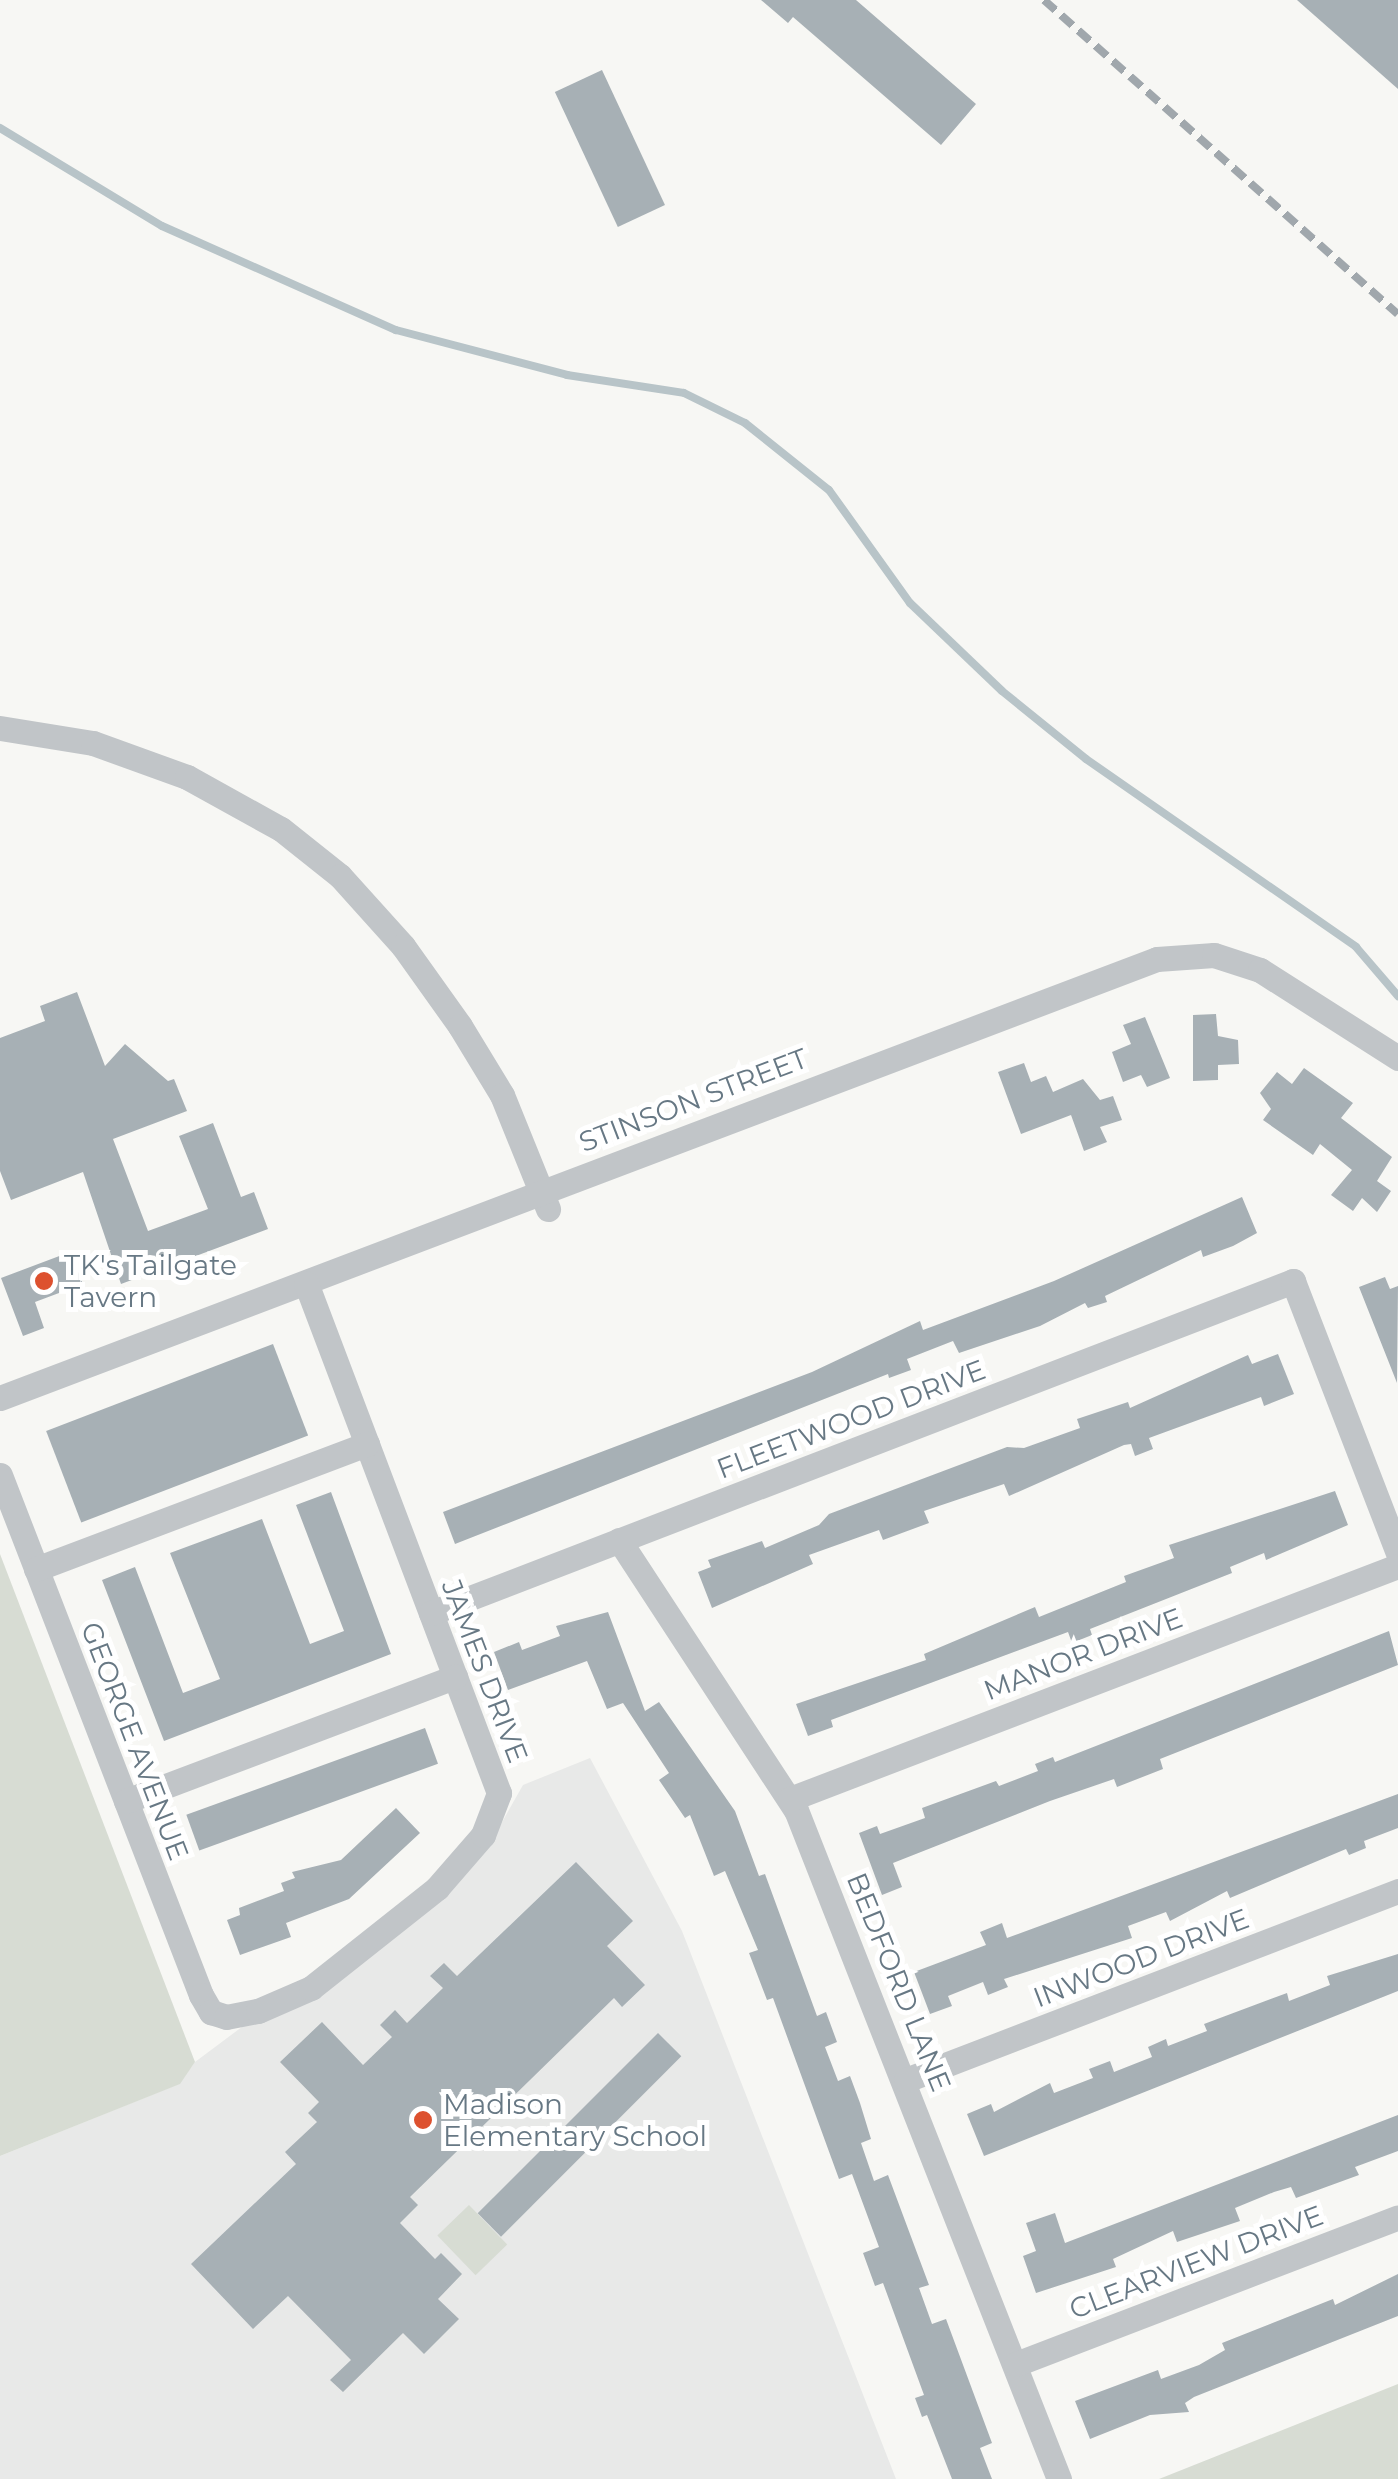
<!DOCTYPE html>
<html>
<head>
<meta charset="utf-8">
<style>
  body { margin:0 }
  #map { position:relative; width:1398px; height:2479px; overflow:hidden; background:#f7f7f4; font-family:Montserrat,sans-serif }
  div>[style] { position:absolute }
  .built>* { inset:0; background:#e8e9e8 }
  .green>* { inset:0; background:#d7dcd3; transform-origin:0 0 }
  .stream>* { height:8px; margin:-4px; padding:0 4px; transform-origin:4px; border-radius:4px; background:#b8c4c8 }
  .building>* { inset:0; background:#a7b0b5; transform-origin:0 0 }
  .street>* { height:25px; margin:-12.5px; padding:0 12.5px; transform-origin:12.5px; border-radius:12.5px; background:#c1c5c8 }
  .rail>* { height:8px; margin-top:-4px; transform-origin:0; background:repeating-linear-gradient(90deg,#a0a7ac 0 15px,transparent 0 23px) }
  .dots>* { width:28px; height:28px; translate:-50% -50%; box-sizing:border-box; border:5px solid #fff; border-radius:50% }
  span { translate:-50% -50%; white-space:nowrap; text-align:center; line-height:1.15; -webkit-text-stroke:10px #fff; paint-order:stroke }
  .street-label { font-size:28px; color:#677884 }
  .poi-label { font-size:28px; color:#677884 }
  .left { translate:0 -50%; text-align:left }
</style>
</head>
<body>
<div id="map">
  <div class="built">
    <i style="clip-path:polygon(590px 1758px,682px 1931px,896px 2479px,0 2479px,0 2156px,179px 2084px,195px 2062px,492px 1840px,523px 1785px)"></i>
  </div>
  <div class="green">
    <i style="clip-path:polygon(0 1554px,195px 2062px,180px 2084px,0 2156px)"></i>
    <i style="left:469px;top:2205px;width:55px;height:44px;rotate:46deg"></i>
    <i style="clip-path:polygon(1398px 2384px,1398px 2479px,1159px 2479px)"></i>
  </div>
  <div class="stream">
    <i style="left:0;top:128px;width:189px;rotate:31.2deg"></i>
    <i style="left:162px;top:226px;width:256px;rotate:24deg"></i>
    <i style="left:396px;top:330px;width:177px;rotate:14.7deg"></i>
    <i style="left:567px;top:375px;width:118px;rotate:8.7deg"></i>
    <i style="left:684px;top:393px;width:68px;rotate:26.2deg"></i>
    <i style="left:745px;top:423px;width:107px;rotate:38.6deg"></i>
    <i style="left:829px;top:490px;width:139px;rotate:54.4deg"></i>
    <i style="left:910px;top:603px;width:127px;rotate:43.7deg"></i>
    <i style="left:1002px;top:691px;width:108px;rotate:39deg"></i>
    <i style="left:1086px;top:759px;width:329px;rotate:34.8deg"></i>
    <i style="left:1356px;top:947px;width:65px;rotate:49.4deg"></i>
  </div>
  <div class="building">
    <i style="clip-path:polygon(761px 0,856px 0,976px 104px,941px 145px,793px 17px,788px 23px)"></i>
    <i style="clip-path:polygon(1297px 0,1398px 0,1398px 89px)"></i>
    <i style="left:602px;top:70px;width:149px;height:52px;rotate:65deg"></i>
    <i style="clip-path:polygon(77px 992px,105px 1066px,125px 1044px,168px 1081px,174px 1079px,187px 1111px,113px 1139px,148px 1231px,208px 1209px,179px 1136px,213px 1123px,241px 1197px,254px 1192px,268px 1229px,121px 1284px,83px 1172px,11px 1200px,0 1171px,0 1038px,45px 1021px,40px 1006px)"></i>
    <i style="clip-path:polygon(1216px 1014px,1218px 1036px,1238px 1040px,1239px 1064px,1218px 1065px,1218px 1080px,1193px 1081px,1193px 1015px)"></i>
    <i style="clip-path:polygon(1145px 1017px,1170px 1078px,1147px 1087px,1141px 1075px,1123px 1082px,1112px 1052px,1131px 1044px,1123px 1025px)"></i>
    <i style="clip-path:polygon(1024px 1063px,1031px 1082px,1046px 1076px,1053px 1092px,1083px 1079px,1100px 1100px,1113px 1096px,1122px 1120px,1100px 1127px,1107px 1142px,1084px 1151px,1071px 1115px,1021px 1134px,998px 1072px)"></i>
    <i style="clip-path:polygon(1304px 1068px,1353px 1103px,1341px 1118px,1392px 1157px,1377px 1181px,1391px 1191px,1377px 1212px,1362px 1198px,1353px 1211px,1331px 1195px,1352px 1170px,1320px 1144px,1313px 1155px,1263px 1120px,1271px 1109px,1260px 1093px,1277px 1072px,1292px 1084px)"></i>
    <i style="clip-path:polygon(1242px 1197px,1257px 1233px,1233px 1246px,1203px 1257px,1201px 1250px,1105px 1296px,1107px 1302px,1088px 1308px,1085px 1303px,1040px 1326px,959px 1353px,953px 1341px,907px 1359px,911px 1370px,889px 1378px,888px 1374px,455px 1544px,443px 1512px,812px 1372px,920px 1321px,923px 1330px,1054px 1281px)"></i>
    <i style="clip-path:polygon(70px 1252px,83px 1284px,35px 1302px,44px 1328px,23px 1336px,1px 1278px)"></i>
    <i style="clip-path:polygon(1385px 1277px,1390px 1289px,1398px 1286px,1397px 1383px,1359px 1287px)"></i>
    <i style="left:273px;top:1344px;width:98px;height:243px;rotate:69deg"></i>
    <i style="clip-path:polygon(1278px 1354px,1294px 1394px,1264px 1406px,1261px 1397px,1149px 1438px,1153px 1449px,1135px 1456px,1131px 1444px,1124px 1445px,1009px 1496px,1004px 1484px,924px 1511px,929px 1523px,883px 1540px,879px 1530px,809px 1555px,813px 1564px,712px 1608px,698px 1572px,711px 1567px,708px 1560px,762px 1541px,765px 1548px,819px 1525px,829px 1514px,1007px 1447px,1024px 1448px,1080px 1428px,1077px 1419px,1128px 1402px,1130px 1408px,1248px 1355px,1252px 1364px)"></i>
    <i style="clip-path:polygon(1335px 1491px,1348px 1525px,1266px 1560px,1264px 1553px,1230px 1567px,1232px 1573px,1090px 1629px,1092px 1635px,1072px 1643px,1068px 1632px,831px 1720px,833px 1727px,808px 1736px,796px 1704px,926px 1660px,924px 1654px,1035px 1607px,1039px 1617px,1126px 1582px,1124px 1576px,1174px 1558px,1169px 1545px)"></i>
    <i style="clip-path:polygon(331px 1492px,391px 1654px,164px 1741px,102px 1580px,135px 1567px,183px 1693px,220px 1679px,170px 1553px,262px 1519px,310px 1644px,344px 1631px,296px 1505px)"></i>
    <i style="clip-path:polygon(608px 1612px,645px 1711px,659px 1702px,735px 1811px,759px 1876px,765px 1874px,817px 2016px,826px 2012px,837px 2042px,825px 2047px,838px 2081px,850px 2076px,860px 2103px,871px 2139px,861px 2143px,874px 2181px,888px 2175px,929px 2285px,919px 2288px,932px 2324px,946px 2319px,992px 2443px,980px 2448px,992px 2479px,952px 2479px,927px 2415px,922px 2417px,915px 2398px,924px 2395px,883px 2283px,875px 2286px,863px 2253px,879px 2247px,852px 2174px,839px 2179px,773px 1998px,767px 2000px,749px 1953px,758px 1950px,725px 1871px,714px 1876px,690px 1815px,685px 1818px,659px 1780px,669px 1773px,623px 1703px,607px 1709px,587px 1661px,508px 1690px,494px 1652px,519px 1642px,522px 1650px,560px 1636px,556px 1626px)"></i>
    <i style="clip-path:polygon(1389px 1631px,1398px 1665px,1160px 1759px,1163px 1769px,1117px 1787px,1114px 1779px,1050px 1801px,893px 1863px,902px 1887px,882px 1895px,859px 1833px,877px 1826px,880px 1834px,925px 1818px,922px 1808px,996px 1781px,999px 1786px,1038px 1771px,1035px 1764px,1053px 1757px,1055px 1762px)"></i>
    <i style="left:425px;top:1728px;width:38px;height:254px;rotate:70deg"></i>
    <i style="clip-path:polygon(1398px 1794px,1398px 1828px,1364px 1841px,1366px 1848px,1349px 1855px,1346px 1849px,1230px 1898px,1227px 1891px,1170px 1921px,1166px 1912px,1128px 1926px,1132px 1938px,1004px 1979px,1008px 1987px,988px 1995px,983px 1982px,948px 1996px,952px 2006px,930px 2014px,914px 1972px,986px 1945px,980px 1932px,1002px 1923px,1007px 1938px)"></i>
    <i style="clip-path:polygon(396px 1808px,420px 1833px,349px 1899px,286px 1923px,291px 1937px,240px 1955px,227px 1920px,240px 1915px,239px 1908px,284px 1891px,281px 1883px,295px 1878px,292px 1872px,341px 1860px)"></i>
    <i style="clip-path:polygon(576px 1862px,633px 1921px,607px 1946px,645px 1985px,622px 2007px,614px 1998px,410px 2197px,418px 2205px,400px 2223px,435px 2259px,441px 2253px,462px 2274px,438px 2299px,459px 2319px,424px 2354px,403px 2333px,343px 2392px,330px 2380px,351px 2360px,288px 2296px,253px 2329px,191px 2264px,296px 2164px,285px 2152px,317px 2122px,308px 2113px,319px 2102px,280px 2062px,322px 2022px,363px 2065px,392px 2037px,380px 2025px,395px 2010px,407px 2023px,443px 1988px,430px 1976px,444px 1963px,457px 1976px)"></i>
    <i style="clip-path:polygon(1398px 1954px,1398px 1991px,984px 2156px,967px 2114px,991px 2104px,994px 2112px,1050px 2083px,1054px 2093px,1093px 2078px,1089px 2069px,1110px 2061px,1114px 2072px,1152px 2057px,1148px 2047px,1166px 2039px,1168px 2046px,1207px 2031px,1204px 2024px,1287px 1993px,1289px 2001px,1330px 1985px,1327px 1976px)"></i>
    <i style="left:658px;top:2033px;width:33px;height:255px;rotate:45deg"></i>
    <i style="clip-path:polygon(1398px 2115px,1398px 2151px,1355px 2167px,1359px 2175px,1296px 2198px,1291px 2187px,1274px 2192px,1235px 2208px,1240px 2221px,1177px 2242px,1173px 2231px,1113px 2259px,1116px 2267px,1036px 2293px,1023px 2256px,1036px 2251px,1026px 2223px,1055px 2213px,1065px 2243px)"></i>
    <i style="clip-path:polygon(1398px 2274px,1398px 2316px,1194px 2397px,1185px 2403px,1189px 2412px,1150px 2415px,1090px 2439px,1075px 2401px,1158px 2370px,1161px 2379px,1199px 2365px,1225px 2350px,1222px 2343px,1333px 2299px,1335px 2305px)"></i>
  </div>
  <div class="street">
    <i style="left:0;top:728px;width:94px;rotate:9.2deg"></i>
    <i style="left:93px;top:743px;width:100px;rotate:19.9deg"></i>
    <i style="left:187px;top:777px;width:107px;rotate:29deg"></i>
    <i style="left:281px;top:829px;width:75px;rotate:38.5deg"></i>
    <i style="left:340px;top:876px;width:94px;rotate:48deg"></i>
    <i style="left:403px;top:946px;width:98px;rotate:54.5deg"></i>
    <i style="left:460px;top:1026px;width:81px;rotate:58.7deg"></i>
    <i style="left:502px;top:1095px;width:123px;rotate:68deg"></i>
    <i style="left:0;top:1398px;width:1237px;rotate:-20.78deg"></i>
    <i style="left:1157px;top:959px;width:57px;rotate:-4deg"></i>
    <i style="left:1214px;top:955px;width:48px;rotate:18.1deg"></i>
    <i style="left:1260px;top:970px;width:164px;rotate:32.5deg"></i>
    <i style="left:0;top:1475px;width:557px;rotate:68.87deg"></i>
    <i style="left:201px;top:1995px;width:20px;rotate:60deg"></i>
    <i style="left:211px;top:2012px;width:16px;rotate:18deg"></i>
    <i style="left:226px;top:2017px;width:33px;rotate:-11deg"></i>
    <i style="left:258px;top:2011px;width:58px;rotate:-23.5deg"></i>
    <i style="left:311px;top:1988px;width:161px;rotate:-38.4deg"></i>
    <i style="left:437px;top:1888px;width:70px;rotate:-49deg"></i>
    <i style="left:483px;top:1835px;width:45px;rotate:-69.1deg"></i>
    <i style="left:499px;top:1793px;width:545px;rotate:-110.73deg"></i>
    <i style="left:619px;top:1540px;width:323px;rotate:56.8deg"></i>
    <i style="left:796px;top:1810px;width:719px;rotate:68.54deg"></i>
    <i style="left:36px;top:1569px;width:354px;rotate:-20.7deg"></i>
    <i style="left:431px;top:1613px;width:924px;rotate:-21.06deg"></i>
    <i style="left:1293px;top:1281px;width:292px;rotate:68.9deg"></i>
    <i style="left:790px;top:1799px;width:651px;rotate:-20.97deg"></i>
    <i style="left:126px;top:1801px;width:352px;rotate:-20.7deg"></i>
    <i style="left:906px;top:2080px;width:527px;rotate:-21.01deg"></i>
    <i style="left:1016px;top:2364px;width:409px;rotate:-21deg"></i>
  </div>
  <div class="rail">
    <i style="left:1044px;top:0;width:473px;rotate:41.6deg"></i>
  </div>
  <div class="dots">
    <i style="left:44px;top:1281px;background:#dd512f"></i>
    <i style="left:423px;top:2120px;background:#dd512f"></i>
  </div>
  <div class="street-label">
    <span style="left:693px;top:1100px;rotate:-21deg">STINSON STREET</span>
    <span style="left:851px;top:1419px;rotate:-21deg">FLEETWOOD DRIVE</span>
    <span style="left:1083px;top:1654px;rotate:-21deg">MANOR DRIVE</span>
    <span style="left:485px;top:1671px;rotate:69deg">JAMES DRIVE</span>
    <span style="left:135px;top:1741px;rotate:69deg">GEORGE AVENUE</span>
    <span style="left:1141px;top:1958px;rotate:-21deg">INWOOD DRIVE</span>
    <span style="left:899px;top:1982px;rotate:68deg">BEDFORD LANE</span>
    <span style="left:1196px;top:2262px;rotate:-21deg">CLEARVIEW DRIVE</span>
  </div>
  <div class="poi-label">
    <span class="left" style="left:64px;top:1281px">TK's Tailgate<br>Tavern</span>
    <span class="left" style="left:443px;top:2120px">Madison<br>Elementary School</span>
  </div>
</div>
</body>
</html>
